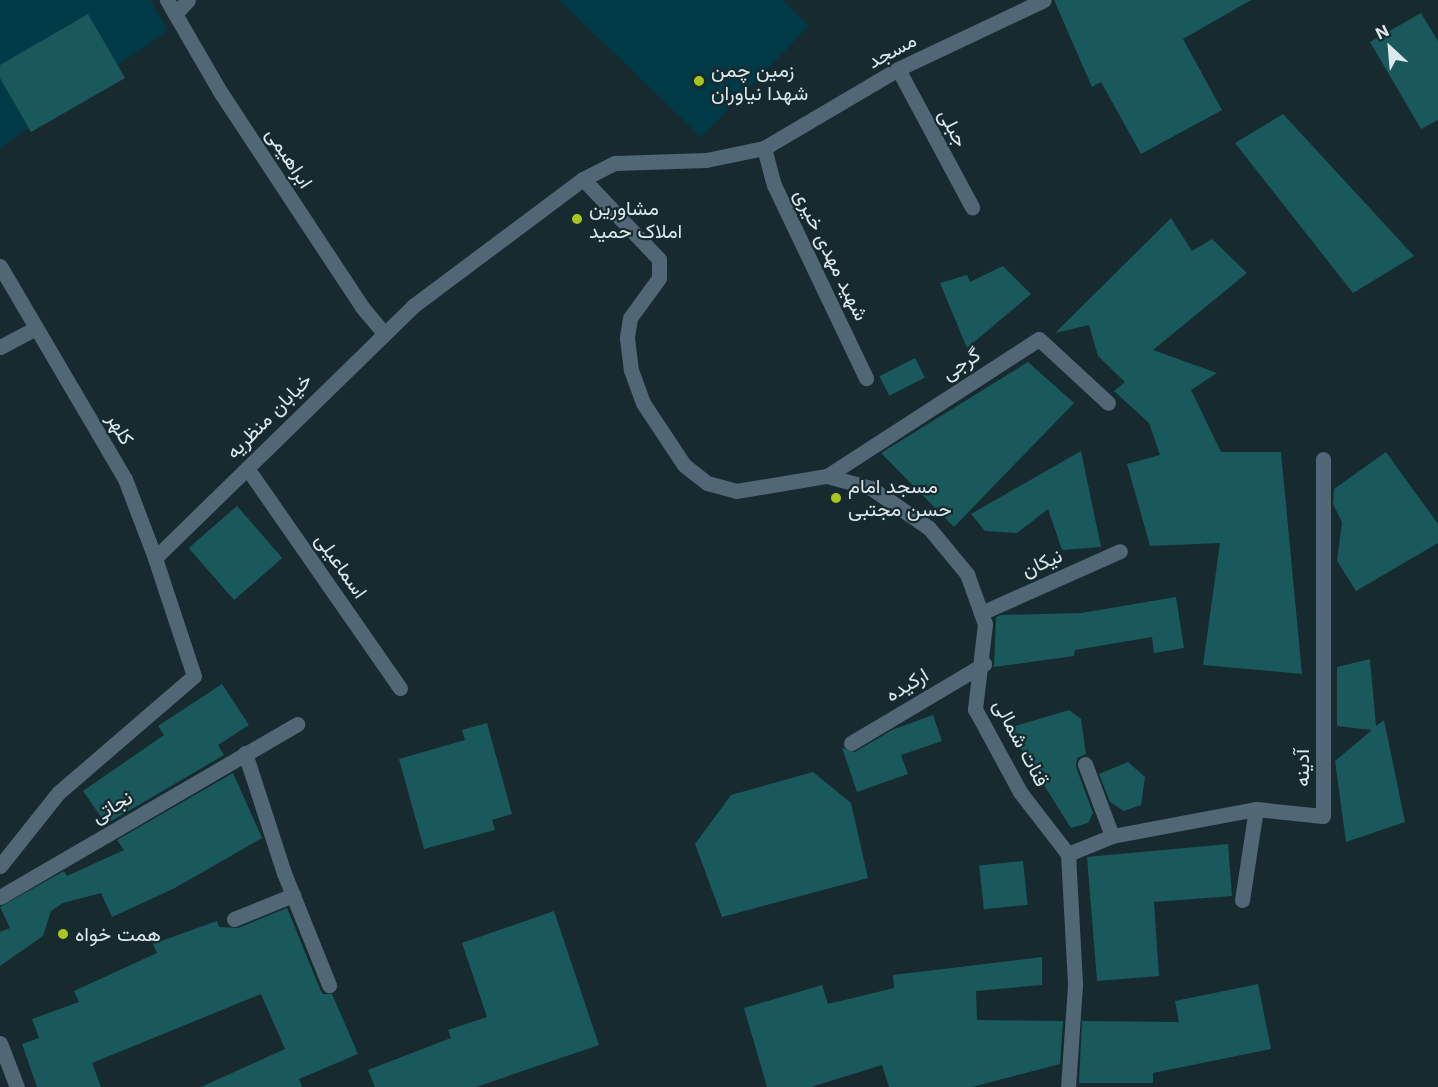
<!DOCTYPE html>
<html>
<head>
<meta charset="utf-8">
<style>
  body { margin:0 }
  #map { position:relative; width:1438px; height:1087px; overflow:hidden; background:#162a30; font-family:Inter,Vazirmatn,sans-serif }
  div>[style] { position:absolute }
  .green>* { inset:0; background:#003a47 }
  .building>* { inset:0; background:#19595b; transform-origin:0 0 }
  .minor>* { height:15px; margin:-7.5px; padding:0 7.5px; transform-origin:7.5px; border-radius:7.5px; background:#516776 }
  .dots>* { width:16px; height:16px; translate:-50% -50%; box-sizing:border-box; border:3px solid #162a30; border-radius:50% }
  span { translate:-50% -50%; white-space:nowrap; text-align:center; line-height:1.15; -webkit-text-stroke:4.5px #162a30; paint-order:stroke }
  .street-label { font-size:20px; color:#dce8ec }
  .poi-label { font-size:20px; color:#dce8ec }
  .left { translate:0 -50%; text-align:left }
  .north { position:absolute; left:1360px; top:18px; width:60px; height:60px; -webkit-text-stroke:4px #162a30; paint-order:stroke; rotate:334deg; font-size:16px; font-weight:700; line-height:24px; text-align:center; color:#dce8ec }
  .north::after { content:''; display:block; margin:auto; width:21px; height:27px; background:#dce8ec; clip-path:polygon(50% 0,100% 100%,50% 72%,0 100%) }
</style>
</head>
<body>
<div id="map">
  <div class="green">
    <i style="clip-path:polygon(0 0,150px 0,168px 30px,0 148px)"></i>
    <i style="clip-path:polygon(559px 0,783px 0,809px 26px,701px 137px)"></i>
  </div>
  <div class="building">
    <i style="clip-path:polygon(1054px 0,1251px 0,1183px 39px,1222px 110px,1141px 154px,1101px 82px,1092px 87px)"></i>
    <i style="clip-path:polygon(1421px 13px,1438px 41px,1438px 120px,1421px 129px,1370px 42px)"></i>
    <i style="clip-path:polygon(88px 14px,125px 78px,31px 132px,0 78px,0 65px)"></i>
    <i style="clip-path:polygon(1283px 114px,1414px 256px,1353px 293px,1235px 143px)"></i>
    <i style="clip-path:polygon(1171px 218px,1192px 251px,1212px 239px,1247px 273px,1153px 350px,1217px 373px,1191px 390px,1221px 452px,1281px 452px,1302px 674px,1203px 665px,1220px 543px,1150px 546px,1127px 464px,1160px 455px,1149px 423px,1114px 391px,1125px 382px,1098px 356px,1089px 325px,1055px 333px)"></i>
    <i style="clip-path:polygon(1003px 266px,1031px 294px,967px 348px,940px 283px,967px 275px,970px 282px)"></i>
    <i style="left:915px;top:358px;width:22px;height:40px;rotate:63deg"></i>
    <i style="clip-path:polygon(1028px 362px,1074px 403px,954px 527px,881px 453px)"></i>
    <i style="clip-path:polygon(1081px 451px,1101px 547px,1062px 550px,1048px 509px,1017px 533px,985px 531px,971px 514px)"></i>
    <i style="clip-path:polygon(1386px 452px,1438px 524px,1438px 543px,1356px 591px,1337px 561px,1342px 522px,1333px 504px,1334px 489px)"></i>
    <i style="left:237px;top:506px;width:69px;height:64px;rotate:49deg"></i>
    <i style="clip-path:polygon(1176px 597px,1184px 648px,1154px 653px,1152px 637px,1075px 650px,1074px 656px,994px 667px,996px 617px,1001px 615px,1081px 613px)"></i>
    <i style="clip-path:polygon(1370px 659px,1376px 726px,1384px 720px,1405px 822px,1346px 842px,1335px 761px,1372px 730px,1337px 726px,1337px 667px)"></i>
    <i style="clip-path:polygon(222px 684px,249px 725px,218px 745px,224px 755px,106px 824px,83px 791px,164px 735px,158px 726px)"></i>
    <i style="clip-path:polygon(1069px 710px,1081px 719px,1086px 754px,1077px 758px,1076px 767px,1093px 813px,1088px 823px,1071px 828px,1008px 728px)"></i>
    <i style="clip-path:polygon(933px 715px,942px 741px,901px 755px,908px 774px,857px 792px,842px 748px,855px 752px,892px 730px)"></i>
    <i style="clip-path:polygon(487px 723px,512px 814px,492px 820px,495px 830px,424px 849px,399px 759px,465px 740px,462px 730px)"></i>
    <i style="clip-path:polygon(1128px 762px,1145px 777px,1141px 805px,1124px 811px,1110px 802px,1099px 774px)"></i>
    <i style="clip-path:polygon(813px 772px,851px 803px,868px 878px,722px 917px,695px 844px,731px 795px)"></i>
    <i style="clip-path:polygon(233px 773px,262px 838px,173px 889px,112px 917px,101px 893px,63px 903px,51px 911px,43px 936px,0 966px,0 932px,10px 928px,0 907px,64px 871px,67px 876px,124px 850px,117px 840px)"></i>
    <i style="clip-path:polygon(1228px 844px,1232px 896px,1154px 902px,1159px 976px,1097px 981px,1087px 857px)"></i>
    <i style="left:1023px;top:861px;width:44px;height:44px;rotate:84deg"></i>
    <i style="clip-path:polygon(287px 908px,320px 989px,323px 994px,332px 994px,358px 1054px,299px 1079px,302px 1087px,201px 1087px,285px 1049px,261px 994px,92px 1063px,101px 1087px,37px 1087px,22px 1044px,39px 1038px,32px 1019px,79px 1002px,74px 991px,157px 953px,153px 944px,217px 921px,219px 927px,238px 928px)"></i>
    <i style="clip-path:polygon(554px 911px,599px 1045px,476px 1087px,375px 1087px,368px 1070px,451px 1038px,448px 1030px,487px 1017px,462px 943px)"></i>
    <i style="clip-path:polygon(1042px 957px,1042px 985px,976px 991px,977px 1020px,1063px 1021px,1060px 1064px,972px 1087px,889px 1087px,882px 1065px,811px 1087px,767px 1087px,744px 1008px,822px 985px,828px 1004px,894px 988px,893px 975px)"></i>
    <i style="clip-path:polygon(1258px 984px,1271px 1049px,1153px 1073px,1153px 1083px,1079px 1083px,1082px 1021px,1179px 1022px,1175px 1001px)"></i>
  </div>
  <div class="minor">
    <i style="left:167px;top:0;width:108px;rotate:59.9deg"></i>
    <i style="left:221px;top:93px;width:256px;rotate:56.6deg"></i>
    <i style="left:362px;top:307px;width:34px;rotate:50deg"></i>
    <i style="left:175px;top:14px;width:19px;rotate:-47deg"></i>
    <i style="left:898px;top:69px;width:157px;rotate:61.8deg"></i>
    <i style="left:764px;top:148px;width:38px;rotate:75deg"></i>
    <i style="left:774px;top:185px;width:214px;rotate:64.5deg"></i>
    <i style="left:583px;top:179px;width:110px;rotate:46.5deg"></i>
    <i style="left:659px;top:259px;width:19px;rotate:90deg"></i>
    <i style="left:659px;top:278px;width:49px;rotate:125.9deg"></i>
    <i style="left:630px;top:318px;width:20px;rotate:99deg"></i>
    <i style="left:627px;top:338px;width:32px;rotate:83deg"></i>
    <i style="left:631px;top:370px;width:35px;rotate:70deg"></i>
    <i style="left:643px;top:403px;width:74px;rotate:56.5deg"></i>
    <i style="left:684px;top:465px;width:29px;rotate:38deg"></i>
    <i style="left:707px;top:483px;width:30px;rotate:15deg"></i>
    <i style="left:736px;top:491px;width:92px;rotate:-9.4deg"></i>
    <i style="left:827px;top:476px;width:46px;rotate:15.3deg"></i>
    <i style="left:871px;top:488px;width:70px;rotate:34.6deg"></i>
    <i style="left:929px;top:528px;width:60px;rotate:50.4deg"></i>
    <i style="left:967px;top:574px;width:53px;rotate:70.2deg"></i>
    <i style="left:985px;top:624px;width:86px;rotate:96.7deg"></i>
    <i style="left:975px;top:709px;width:94px;rotate:61.5deg"></i>
    <i style="left:1020px;top:792px;width:78px;rotate:52.3deg"></i>
    <i style="left:1068px;top:854px;width:131px;rotate:86.9deg"></i>
    <i style="left:1075px;top:985px;width:102px;rotate:93.9deg"></i>
    <i style="left:0;top:266px;width:247px;rotate:59.6deg"></i>
    <i style="left:125px;top:479px;width:85px;rotate:69.2deg"></i>
    <i style="left:0;top:347px;width:41px;rotate:-27.8deg"></i>
    <i style="left:247px;top:468px;width:268px;rotate:55.2deg"></i>
    <i style="left:827px;top:476px;width:252px;rotate:-32.9deg"></i>
    <i style="left:1039px;top:339px;width:94px;rotate:42.8deg"></i>
    <i style="left:981px;top:613px;width:152px;rotate:-24deg"></i>
    <i style="left:851px;top:743px;width:155px;rotate:-30.7deg"></i>
    <i style="left:245px;top:753px;width:126px;rotate:72deg"></i>
    <i style="left:284px;top:873px;width:121px;rotate:68.1deg"></i>
    <i style="left:1085px;top:764px;width:77px;rotate:69.4deg"></i>
    <i style="left:1068px;top:854px;width:48px;rotate:-22.2deg"></i>
    <i style="left:1112px;top:836px;width:147px;rotate:-10.6deg"></i>
    <i style="left:1256px;top:809px;width:67px;rotate:6deg"></i>
    <i style="left:1323px;top:816px;width:357px;rotate:-90deg"></i>
    <i style="left:0;top:866px;width:93px;rotate:-51.5deg"></i>
    <i style="left:58px;top:793px;width:179px;rotate:-40.7deg"></i>
    <i style="left:194px;top:676px;width:124px;rotate:-108.3deg"></i>
    <i style="left:155px;top:558px;width:361px;rotate:-44.3deg"></i>
    <i style="left:413px;top:306px;width:212px;rotate:-36.8deg"></i>
    <i style="left:583px;top:179px;width:36px;rotate:-27deg"></i>
    <i style="left:615px;top:163px;width:91px;rotate:-1.9deg"></i>
    <i style="left:706px;top:160px;width:59px;rotate:-11.7deg"></i>
    <i style="left:764px;top:148px;width:156px;rotate:-30.5deg"></i>
    <i style="left:898px;top:69px;width:161px;rotate:-25.3deg"></i>
    <i style="left:0;top:897px;width:344px;rotate:-30.2deg"></i>
    <i style="left:1242px;top:900px;width:92px;rotate:-81.3deg"></i>
    <i style="left:234px;top:919px;width:64px;rotate:-22.1deg"></i>
    <i style="left:0;top:1043px;width:47px;rotate:68.9deg"></i>
  </div>
  <div class="dots">
    <i style="left:699px;top:81px;background:#a8c71e"></i>
    <i style="left:577px;top:219px;background:#a8c71e"></i>
    <i style="left:836px;top:498px;background:#a8c71e"></i>
    <i style="left:63px;top:934px;background:#a8c71e"></i>
  </div>
  <div class="street-label">
    <span style="left:892px;top:51px;rotate:-28deg">مسجد</span>
    <span style="left:953px;top:128px;rotate:62deg">جبلی</span>
    <span style="left:289px;top:158px;rotate:57deg">ابراهیمی</span>
    <span style="left:831px;top:255px;rotate:64deg">شهید مهدی خیری</span>
    <span style="left:961px;top:364px;rotate:-33deg">گرجی</span>
    <span style="left:269px;top:416px;rotate:-45deg">خیابان منظریه</span>
    <span style="left:120px;top:429px;rotate:60deg">کلهر</span>
    <span style="left:1042px;top:563px;rotate:-24deg">نیکان</span>
    <span style="left:341px;top:566px;rotate:55deg">اسماعیلی</span>
    <span style="left:907px;top:685px;rotate:-31deg">ارکیده</span>
    <span style="left:1021px;top:743px;rotate:62deg">قنات شمالى</span>
    <span style="left:1302px;top:768px;rotate:-90deg">آدینه</span>
    <span style="left:112px;top:807px;rotate:-31deg">نجاتی</span>
  </div>
  <div class="poi-label">
    <span class="left" style="left:711px;top:82px">زمین چمن<br>شهدا نیاوران</span>
    <span class="left" style="left:589px;top:220px">مشاورین<br>املاک حمید</span>
    <span class="left" style="left:848px;top:498px">مسجد امام<br>حسن مجتبی</span>
    <span class="left" style="left:75px;top:934px">همت خواه</span>
  </div>
  <div class="north">N</div>
</div>
</body>
</html>
